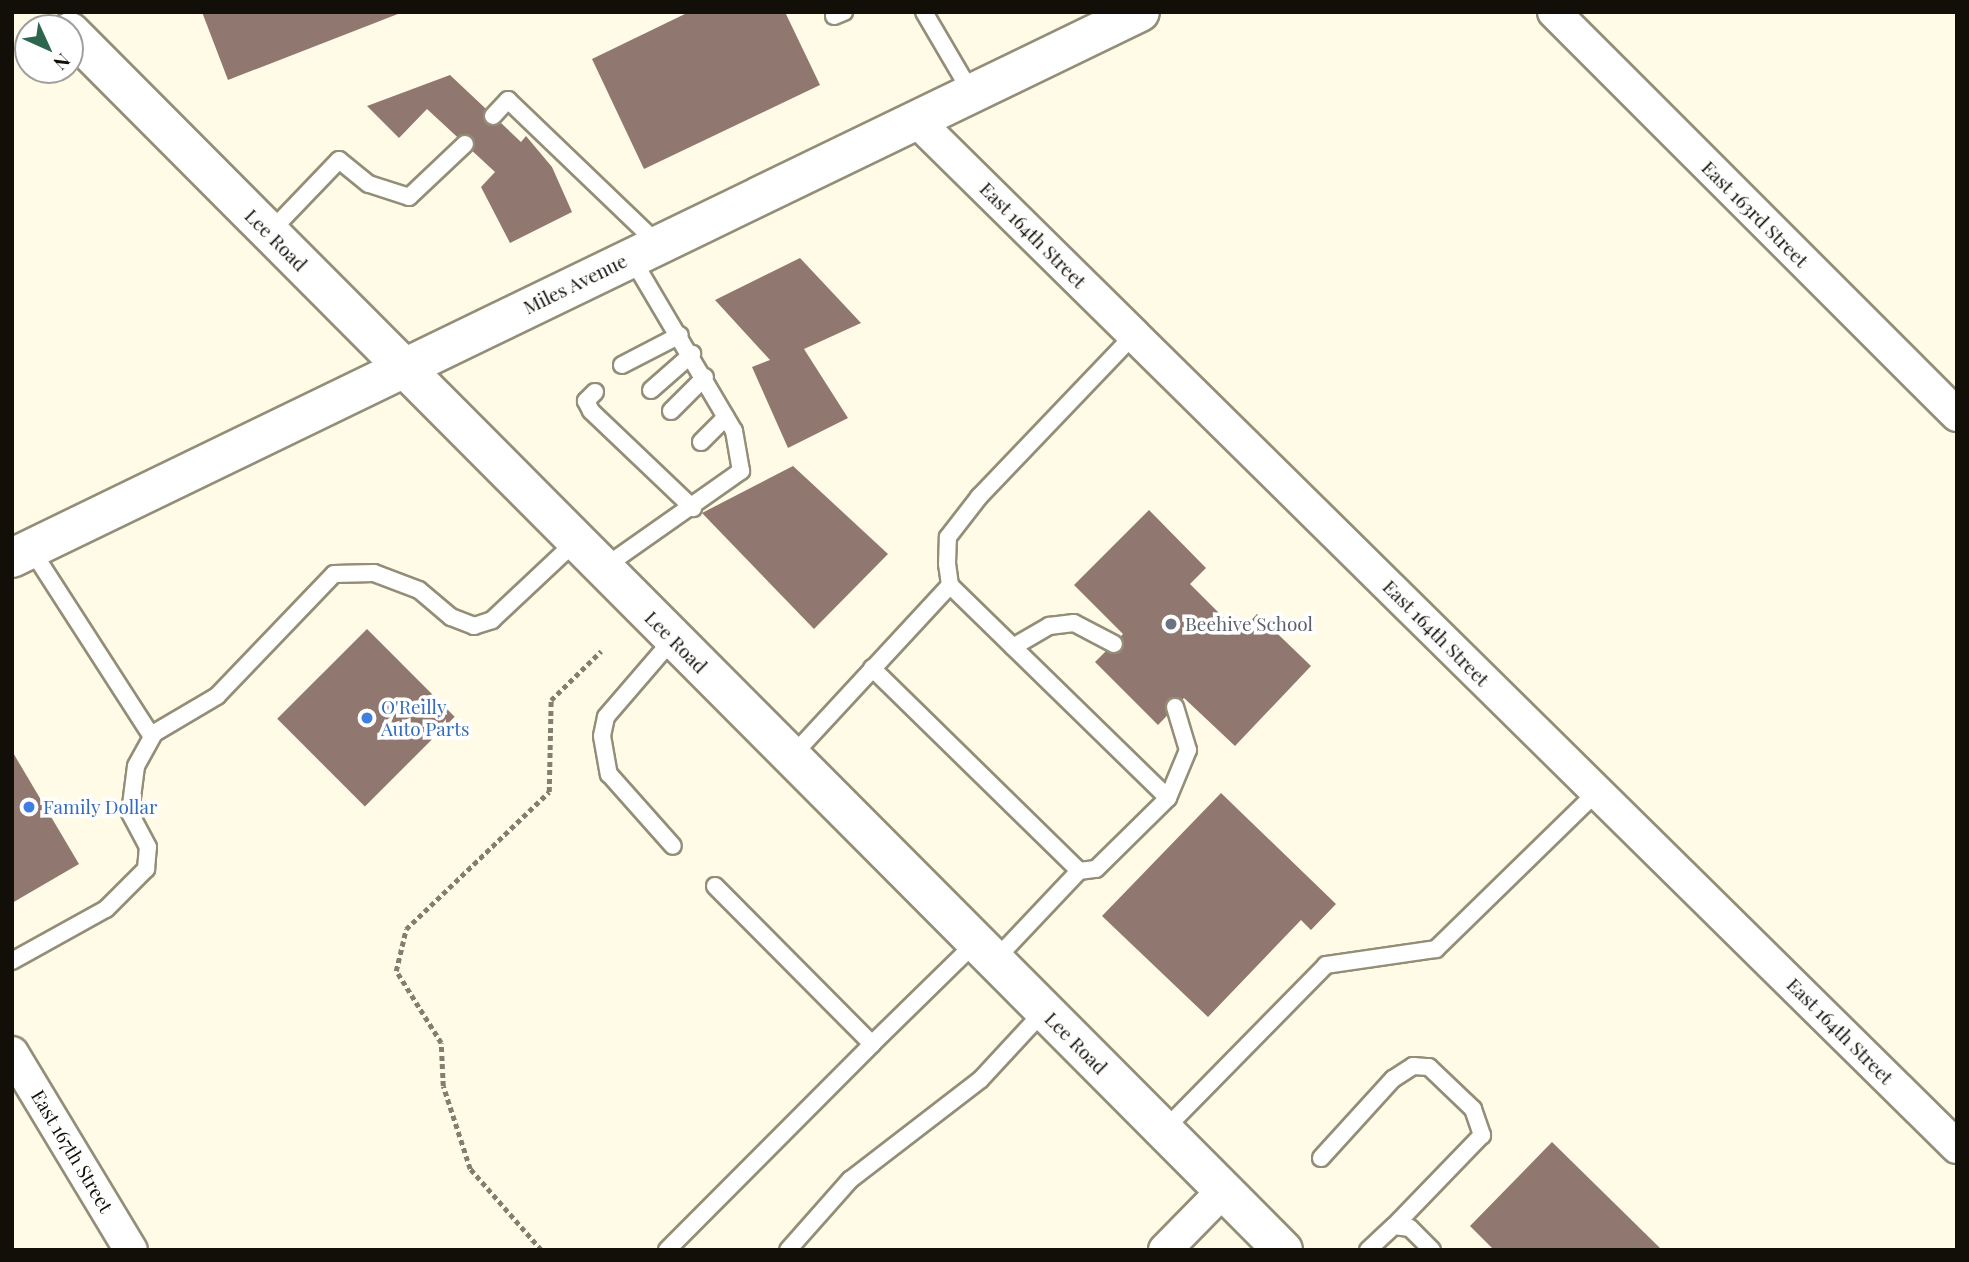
<!DOCTYPE html>
<html>
<head>
<meta charset="utf-8">
<style>
  body { margin:0 }
  #map { position:relative; width:1969px; height:1262px; overflow:hidden; background:#fffbe7; font-family:"Playfair Display",serif }
  div>[style] { position:absolute }
  .building>* { inset:0; background:#90776f; transform-origin:0 0 }
  .path>* { height:4.5px; margin-top:-2.25px; transform-origin:0; background:repeating-linear-gradient(90deg,#827f71 0 5px,transparent 0 8.5px) }
  .roads { filter:drop-shadow(2px 0 #938e77) drop-shadow(-2px 0 #938e77) drop-shadow(0 2px #938e77) drop-shadow(0 -2px #938e77) }
  .service>* { height:16px; margin:-8px; padding:0 8px; transform-origin:8px; border-radius:8px; background:#fff }
  .minor>* { height:32px; margin:-16px; padding:0 16px; transform-origin:16px; border-radius:16px; background:#fff }
  .secondary>* { height:38px; margin:-19px; padding:0 19px; transform-origin:19px; border-radius:19px; background:#fff }
  .primary>* { height:38px; margin:-19px; padding:0 19px; transform-origin:19px; border-radius:19px; background:#fff }
  .dots>* { width:19px; height:19px; translate:-50% -50%; box-sizing:border-box; border:4px solid #fff; border-radius:50% }
  span { translate:-50% -50%; white-space:nowrap; text-align:center; line-height:1.15; -webkit-text-stroke:7px #fff; paint-order:stroke }
  .street-label { font-size:19px; color:#110f07 }
  .worship-label { font-size:19px; color:#5b616d }
  .left { translate:0 -50%; text-align:left }
  .shop-label { font-size:19px; color:#366cbe }
  .frame { position:absolute; inset:0; border:14px solid #110f07; pointer-events:none }
  .north { position:absolute; left:14px; top:14px; width:70px; height:70px; box-sizing:border-box; background:#fff; border:2px solid #a09f9c; border-radius:50%; rotate:135deg; font-size:19px; font-weight:700; line-height:28px; text-align:center; color:#110f07 }
  .north::after { content:''; display:block; margin:auto; width:24px; height:32px; background:#2d664f; clip-path:polygon(50% 0,100% 100%,50% 72%,0 100%) }
</style>
</head>
<body>
<div id="map">
  <div class="building">
    <i style="clip-path:polygon(202px 12px,403px 12px,228px 80px)"></i>
    <i style="clip-path:polygon(689px 12px,785px 12px,820px 85px,644px 169px,592px 59px)"></i>
    <i style="clip-path:polygon(450px 75px,521px 142px,526px 136px,552px 167px,572px 212px,510px 243px,481px 187px,495px 172px,427px 109px,399px 138px,367px 106px)"></i>
    <i style="clip-path:polygon(800px 258px,861px 323px,804px 349px,848px 418px,788px 448px,752px 367px,770px 360px,715px 300px)"></i>
    <i style="clip-path:polygon(793px 466px,888px 554px,814px 629px,702px 513px)"></i>
    <i style="clip-path:polygon(1149px 510px,1206px 568px,1190px 584px,1239px 633px,1257px 614px,1311px 666px,1235px 746px,1184px 698px,1158px 725px,1095px 662px,1123px 634px,1074px 585px)"></i>
    <i style="left:367px;top:629px;width:124px;height:127px;rotate:45deg"></i>
    <i style="clip-path:polygon(12px 751px,79px 864px,12px 903px)"></i>
    <i style="clip-path:polygon(1221px 793px,1336px 904px,1311px 930px,1301px 920px,1208px 1017px,1102px 916px)"></i>
    <i style="clip-path:polygon(1552px 1142px,1662px 1250px,1494px 1250px,1470px 1226px)"></i>
  </div>
  <div class="path">
    <i style="left:541px;top:1250px;width:108px;rotate:-131.2deg"></i>
    <i style="left:470px;top:1169px;width:87px;rotate:-108deg"></i>
    <i style="left:443px;top:1086px;width:43px;rotate:-92.7deg"></i>
    <i style="left:441px;top:1043px;width:85px;rotate:-122deg"></i>
    <i style="left:396px;top:971px;width:43px;rotate:-76.6deg"></i>
    <i style="left:406px;top:929px;width:198px;rotate:-43.8deg"></i>
    <i style="left:549px;top:792px;width:92px;rotate:-88.8deg"></i>
    <i style="left:551px;top:700px;width:70px;rotate:-44.4deg"></i>
  </div>
  <div class="roads">
    <div class="service">
      <i style="left:924px;top:12px;width:93px;rotate:59.6deg"></i>
      <i style="left:834px;top:16px;width:11px;rotate:-22deg"></i>
      <i style="left:493px;top:116px;width:22px;rotate:-47deg"></i>
      <i style="left:508px;top:100px;width:208px;rotate:43.8deg"></i>
      <i style="left:269px;top:233px;width:101px;rotate:-46.2deg"></i>
      <i style="left:339px;top:160px;width:38px;rotate:39deg"></i>
      <i style="left:369px;top:184px;width:42px;rotate:18deg"></i>
      <i style="left:409px;top:197px;width:77px;rotate:-43.4deg"></i>
      <i style="left:622px;top:365px;width:65px;rotate:-27.3deg"></i>
      <i style="left:651px;top:390px;width:55px;rotate:-41.3deg"></i>
      <i style="left:595px;top:392px;width:13px;rotate:135deg"></i>
      <i style="left:586px;top:401px;width:11px;rotate:63deg"></i>
      <i style="left:591px;top:411px;width:141px;rotate:43.6deg"></i>
      <i style="left:671px;top:411px;width:48px;rotate:-45deg"></i>
      <i style="left:701px;top:442px;width:35px;rotate:-45deg"></i>
      <i style="left:31px;top:549px;width:221px;rotate:57.2deg"></i>
      <i style="left:151px;top:735px;width:77px;rotate:-30.6deg"></i>
      <i style="left:217px;top:696px;width:169px;rotate:-46.2deg"></i>
      <i style="left:334px;top:574px;width:40px;rotate:-1.4deg"></i>
      <i style="left:374px;top:573px;width:48px;rotate:20.7deg"></i>
      <i style="left:419px;top:590px;width:42px;rotate:40.2deg"></i>
      <i style="left:451px;top:617px;width:25px;rotate:21deg"></i>
      <i style="left:474px;top:626px;width:19px;rotate:-18deg"></i>
      <i style="left:492px;top:620px;width:115px;rotate:-43.2deg"></i>
      <i style="left:603px;top:568px;width:169px;rotate:-35.1deg"></i>
      <i style="left:741px;top:471px;width:41px;rotate:-99.9deg"></i>
      <i style="left:734px;top:431px;width:202px;rotate:-120.6deg"></i>
      <i style="left:673px;top:639px;width:103px;rotate:130.7deg"></i>
      <i style="left:606px;top:717px;width:19px;rotate:102deg"></i>
      <i style="left:602px;top:736px;width:39px;rotate:80deg"></i>
      <i style="left:609px;top:774px;width:96px;rotate:48.4deg"></i>
      <i style="left:1013px;top:647px;width:42px;rotate:-30.3deg"></i>
      <i style="left:1049px;top:626px;width:25px;rotate:-7deg"></i>
      <i style="left:1074px;top:623px;width:45px;rotate:27.7deg"></i>
      <i style="left:872px;top:668px;width:290px;rotate:44.4deg"></i>
      <i style="left:1079px;top:871px;width:17px;rotate:-7deg"></i>
      <i style="left:1096px;top:869px;width:101px;rotate:-44.6deg"></i>
      <i style="left:1168px;top:798px;width:305px;rotate:-135.7deg"></i>
      <i style="left:950px;top:585px;width:21px;rotate:-98deg"></i>
      <i style="left:947px;top:564px;width:27px;rotate:-88deg"></i>
      <i style="left:948px;top:537px;width:51px;rotate:-52.2deg"></i>
      <i style="left:979px;top:497px;width:224px;rotate:-46.3deg"></i>
      <i style="left:791px;top:757px;width:234px;rotate:-47.2deg"></i>
      <i style="left:1168px;top:798px;width:52px;rotate:-67.4deg"></i>
      <i style="left:1188px;top:750px;width:45px;rotate:-106.8deg"></i>
      <i style="left:715px;top:886px;width:223px;rotate:45.2deg"></i>
      <i style="left:872px;top:1044px;width:146px;rotate:-44.4deg"></i>
      <i style="left:12px;top:961px;width:107px;rotate:-29deg"></i>
      <i style="left:106px;top:909px;width:57px;rotate:-45deg"></i>
      <i style="left:146px;top:869px;width:22px;rotate:-85deg"></i>
      <i style="left:148px;top:847px;width:38px;rotate:-118deg"></i>
      <i style="left:130px;top:813px;width:47px;rotate:-82.7deg"></i>
      <i style="left:136px;top:766px;width:39px;rotate:-61deg"></i>
      <i style="left:994px;top:961px;width:124px;rotate:-46.6deg"></i>
      <i style="left:1164px;top:1130px;width:231px;rotate:-45.5deg"></i>
      <i style="left:1326px;top:965px;width:111px;rotate:-8.3deg"></i>
      <i style="left:1436px;top:949px;width:225px;rotate:-44.3deg"></i>
      <i style="left:1321px;top:1158px;width:107px;rotate:-47.7deg"></i>
      <i style="left:1393px;top:1079px;width:24px;rotate:-33deg"></i>
      <i style="left:1413px;top:1066px;width:16px;rotate:4deg"></i>
      <i style="left:1429px;top:1067px;width:61px;rotate:43.7deg"></i>
      <i style="left:1473px;top:1109px;width:28px;rotate:71deg"></i>
      <i style="left:1482px;top:1135px;width:127px;rotate:134deg"></i>
      <i style="left:667px;top:1250px;width:291px;rotate:-45.1deg"></i>
      <i style="left:788px;top:1250px;width:94px;rotate:-48.5deg"></i>
      <i style="left:850px;top:1180px;width:165px;rotate:-37.6deg"></i>
      <i style="left:981px;top:1079px;width:93px;rotate:-47.2deg"></i>
      <i style="left:1368px;top:1250px;width:35px;rotate:-43deg"></i>
      <i style="left:1394px;top:1226px;width:16px;rotate:7deg"></i>
      <i style="left:1410px;top:1228px;width:31px;rotate:45deg"></i>
    </div>
    <div class="minor">
      <i style="left:1554px;top:12px;width:570px;rotate:45deg"></i>
      <i style="left:915px;top:119px;width:1464px;rotate:44.61deg"></i>
      <i style="left:12px;top:1053px;width:230px;rotate:58.9deg"></i>
      <i style="left:1165px;top:1250px;width:84px;rotate:-45.5deg"></i>
    </div>
    <div class="secondary">
      <i style="left:70px;top:32px;width:1719px;rotate:45.12deg"></i>
    </div>
    <div class="primary">
      <i style="left:12px;top:558px;width:1253px;rotate:-25.83deg"></i>
    </div>
  </div>
  <div class="dots">
    <i style="left:1171px;top:624px;background:#6b7280"></i>
    <i style="left:367px;top:718px;background:#3f7fe0"></i>
    <i style="left:29px;top:807px;background:#3f7fe0"></i>
  </div>
  <div class="street-label">
    <span style="left:1755px;top:214px;rotate:45deg">East 163rd Street</span>
    <span style="left:1033px;top:235px;rotate:45deg">East 164th Street</span>
    <span style="left:276px;top:240px;rotate:45deg">Lee Road</span>
    <span style="left:575px;top:284px;rotate:-26deg">Miles Avenue</span>
    <span style="left:1436px;top:633px;rotate:45deg">East 164th Street</span>
    <span style="left:676px;top:642px;rotate:45deg">Lee Road</span>
    <span style="left:1840px;top:1031px;rotate:45deg">East 164th Street</span>
    <span style="left:1076px;top:1043px;rotate:45deg">Lee Road</span>
    <span style="left:72px;top:1151px;rotate:59deg">East 167th Street</span>
  </div>
  <div class="worship-label">
    <span class="left" style="left:1185px;top:624px">Beehive School</span>
  </div>
  <div class="shop-label">
    <span class="left" style="left:381px;top:718px">O'Reilly<br>Auto Parts</span>
    <span class="left" style="left:43px;top:807px">Family Dollar</span>
  </div>
  <div class="frame"></div>
  <div class="north">N</div>
</div>
</body>
</html>
